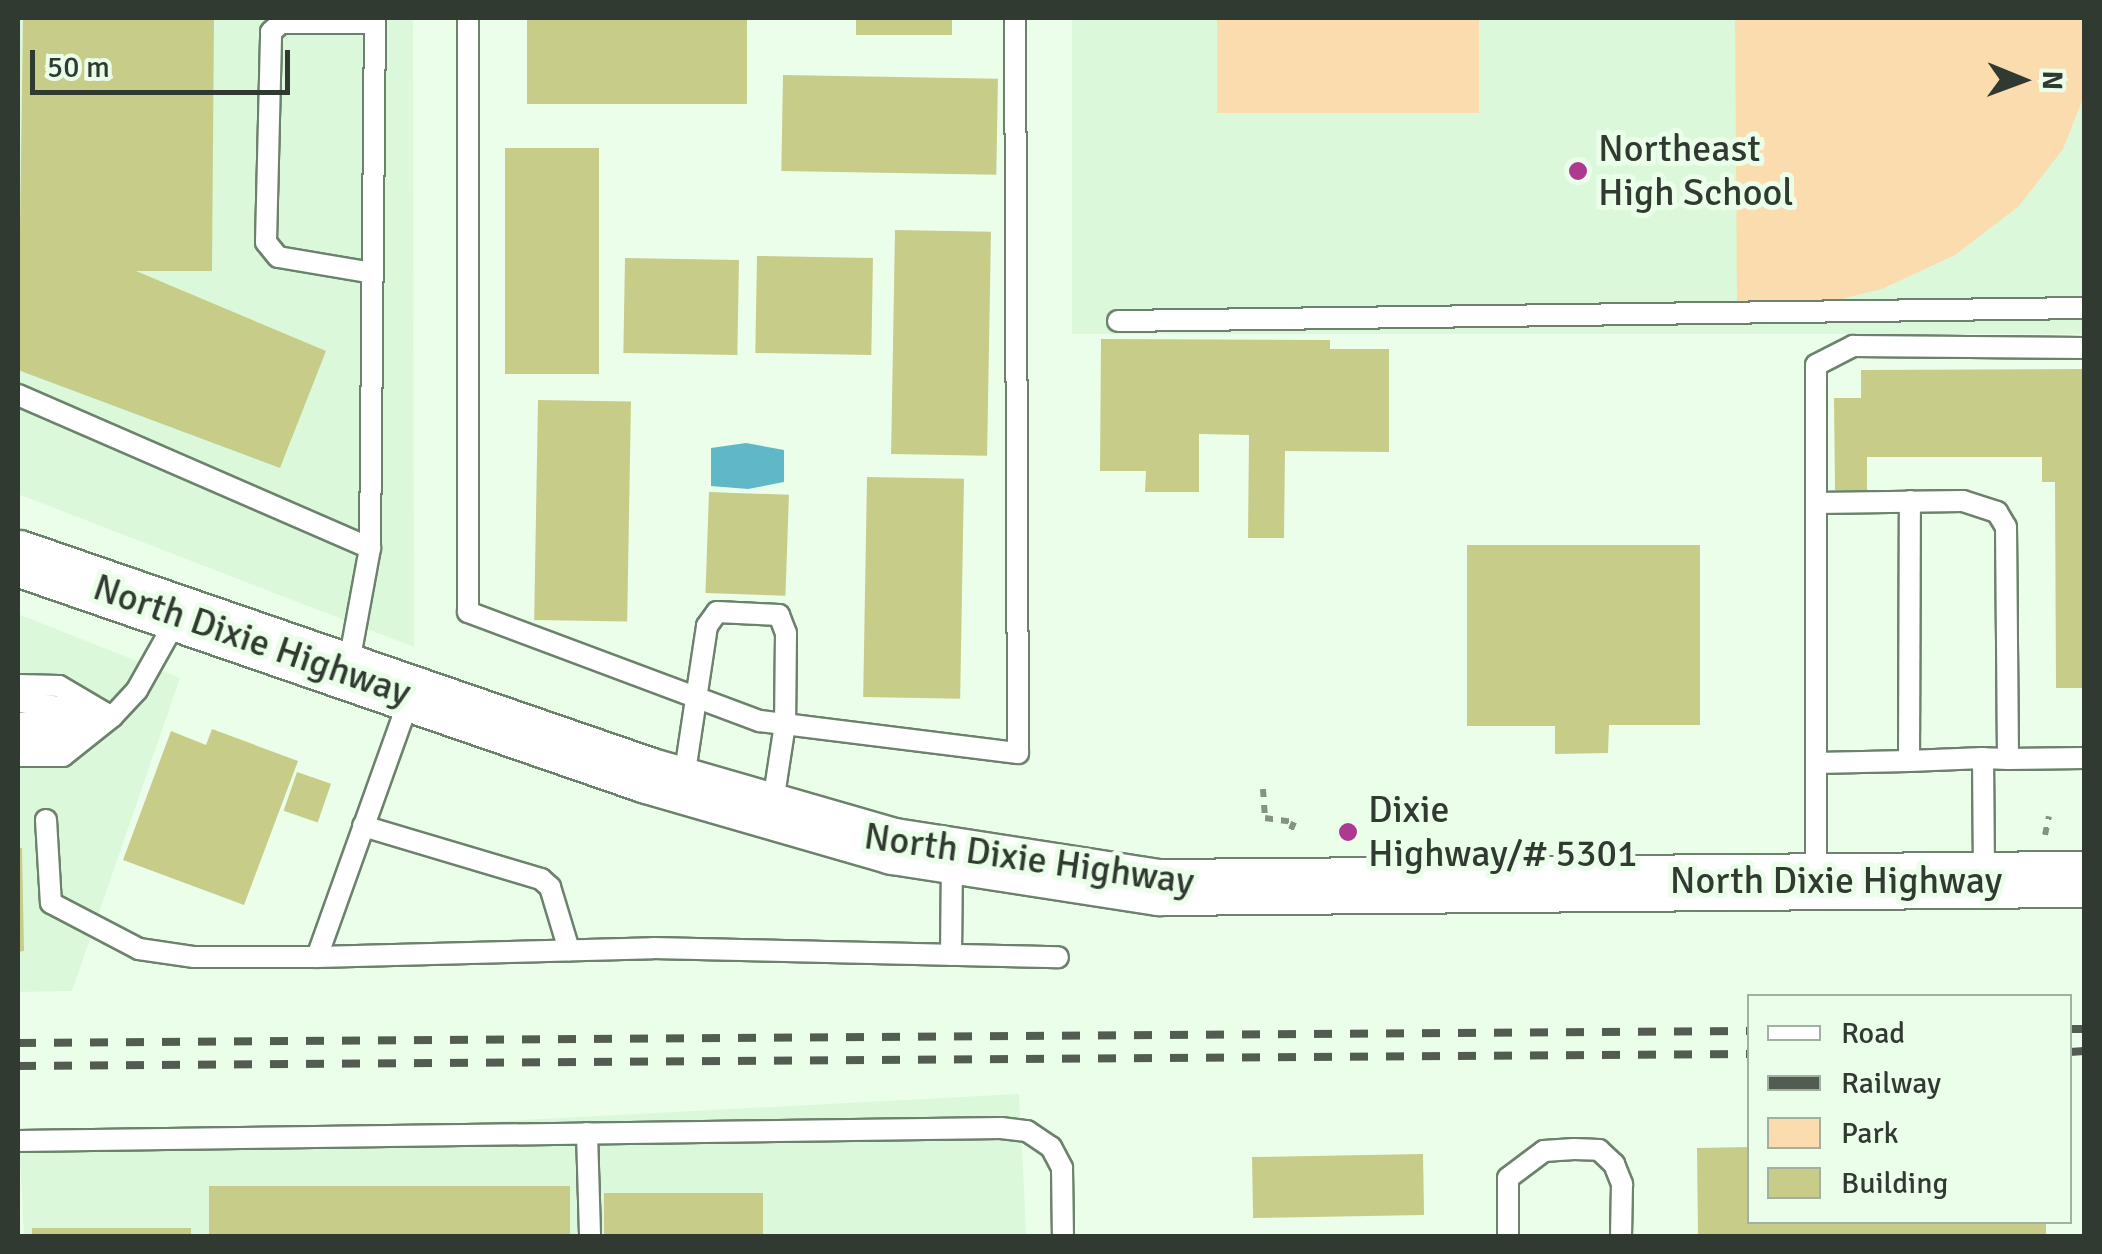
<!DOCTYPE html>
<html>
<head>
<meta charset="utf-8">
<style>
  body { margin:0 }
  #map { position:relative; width:2102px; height:1254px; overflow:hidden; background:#ebfeea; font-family:Signika,sans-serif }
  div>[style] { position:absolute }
  .built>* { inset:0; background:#dbf9da; transform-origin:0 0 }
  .green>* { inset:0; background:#fadcaf; transform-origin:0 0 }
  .water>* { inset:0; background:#60b8c7 }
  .building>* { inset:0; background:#c8cc89; transform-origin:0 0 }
  .path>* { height:6px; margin-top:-3px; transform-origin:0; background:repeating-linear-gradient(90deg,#859284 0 8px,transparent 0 16px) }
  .roads { filter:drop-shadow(2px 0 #6c826c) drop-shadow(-2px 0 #6c826c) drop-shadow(0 2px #6c826c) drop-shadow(0 -2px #6c826c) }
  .service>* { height:20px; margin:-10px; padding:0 10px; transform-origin:10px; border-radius:10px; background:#fff }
  .secondary>* { height:55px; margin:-27.5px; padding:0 27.5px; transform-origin:27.5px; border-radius:27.5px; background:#fff }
  .rail>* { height:8px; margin-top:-4px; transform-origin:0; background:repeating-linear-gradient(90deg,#525c51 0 18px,transparent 0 36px) }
  .dots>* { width:28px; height:28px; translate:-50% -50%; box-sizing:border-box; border:5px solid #ebfeea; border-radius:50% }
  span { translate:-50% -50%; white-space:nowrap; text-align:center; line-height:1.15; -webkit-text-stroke:10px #ebfeea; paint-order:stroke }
  .poi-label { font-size:38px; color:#313a31 }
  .left { translate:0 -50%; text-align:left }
  .street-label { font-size:38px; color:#313a31 }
  .frame { position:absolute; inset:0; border:20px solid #313a31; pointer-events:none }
  .legend { position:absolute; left:1747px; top:994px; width:325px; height:230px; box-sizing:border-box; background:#ebfeea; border:2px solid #a1b0a0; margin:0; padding:12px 18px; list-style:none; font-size:30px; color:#313a31 }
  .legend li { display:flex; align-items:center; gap:20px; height:50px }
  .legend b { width:50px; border:2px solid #a1b0a0 }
  .north { position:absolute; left:1972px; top:30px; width:100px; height:100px; -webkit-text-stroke:8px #ebfeea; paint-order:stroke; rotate:91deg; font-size:28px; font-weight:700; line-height:40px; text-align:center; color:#313a31 }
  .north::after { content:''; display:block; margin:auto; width:35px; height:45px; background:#313a31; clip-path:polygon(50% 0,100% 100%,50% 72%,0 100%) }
  .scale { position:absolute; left:30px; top:50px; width:260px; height:45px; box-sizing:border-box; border:5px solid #313a31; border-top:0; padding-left:12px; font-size:30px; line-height:35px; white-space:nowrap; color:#313a31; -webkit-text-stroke:8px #ebfeea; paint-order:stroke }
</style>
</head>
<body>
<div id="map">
  <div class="built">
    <i style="clip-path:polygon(18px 18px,413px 18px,414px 647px,18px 494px)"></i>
    <i style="left:1072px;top:18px;width:1012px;height:316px"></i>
    <i style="clip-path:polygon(18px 614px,180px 678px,72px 991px,18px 992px)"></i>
    <i style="left:1019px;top:1094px;width:142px;height:1001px;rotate:87deg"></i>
  </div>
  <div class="green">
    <i style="left:1217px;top:18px;width:262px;height:95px"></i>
    <i style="clip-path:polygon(1735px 18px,2084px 18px,2084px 96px,2063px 149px,2019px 206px,1955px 255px,1882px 289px,1812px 306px,1737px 304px)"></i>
  </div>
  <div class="water">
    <i style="clip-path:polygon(746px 443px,784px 450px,784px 482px,748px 489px,711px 486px,711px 448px)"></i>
  </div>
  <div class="building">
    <i style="clip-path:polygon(23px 18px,214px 18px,212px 271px,136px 271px,326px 351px,280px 468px,18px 370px)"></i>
    <i style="left:527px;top:18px;width:220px;height:86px"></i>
    <i style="left:856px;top:18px;width:96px;height:17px"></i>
    <i style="left:783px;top:75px;width:215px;height:96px;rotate:1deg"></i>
    <i style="left:505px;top:148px;width:94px;height:226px"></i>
    <i style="left:895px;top:230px;width:96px;height:224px;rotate:1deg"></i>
    <i style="left:757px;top:256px;width:116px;height:97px;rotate:1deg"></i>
    <i style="left:625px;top:258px;width:114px;height:95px;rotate:1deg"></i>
    <i style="clip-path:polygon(1101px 339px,1330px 340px,1330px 349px,1389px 349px,1389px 452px,1285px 451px,1284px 538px,1248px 538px,1249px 435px,1199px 434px,1199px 492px,1145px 492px,1146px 471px,1100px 471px)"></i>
    <i style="clip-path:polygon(2084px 369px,2084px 688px,2056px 688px,2055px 482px,2042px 482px,2042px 457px,1867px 457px,1867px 490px,1835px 490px,1834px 398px,1861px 398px,1861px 370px)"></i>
    <i style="left:538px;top:400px;width:93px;height:220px;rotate:1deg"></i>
    <i style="left:867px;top:477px;width:97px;height:220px;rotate:1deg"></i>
    <i style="left:709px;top:492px;width:80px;height:101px;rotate:2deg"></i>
    <i style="clip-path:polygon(1467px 545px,1700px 545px,1700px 725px,1609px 725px,1608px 753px,1555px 754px,1555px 726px,1467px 726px)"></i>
    <i style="clip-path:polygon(212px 729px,298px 761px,244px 905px,123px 860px,171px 731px,206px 745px)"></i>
    <i style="left:297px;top:772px;width:36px;height:41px;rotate:19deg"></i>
    <i style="clip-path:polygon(18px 848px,22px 848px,24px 951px,18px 952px)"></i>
    <i style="clip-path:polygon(1750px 1147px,1750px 1222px,2046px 1222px,2046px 1236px,1698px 1236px,1697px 1148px)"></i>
    <i style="left:1423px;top:1154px;width:61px;height:171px;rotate:89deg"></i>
    <i style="left:570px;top:1186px;width:50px;height:361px;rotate:90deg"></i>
    <i style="left:604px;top:1193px;width:159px;height:43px"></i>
    <i style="left:32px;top:1228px;width:159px;height:8px"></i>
  </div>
  <div class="path">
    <i style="left:1263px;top:789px;width:29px;rotate:86deg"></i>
    <i style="left:1265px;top:818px;width:29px;rotate:8deg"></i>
    <i style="left:1294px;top:822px;width:11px;rotate:112deg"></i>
    <i style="left:2045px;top:835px;width:19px;rotate:-78deg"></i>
  </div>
  <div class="roads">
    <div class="service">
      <i style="left:468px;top:18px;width:594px;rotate:90deg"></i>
      <i style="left:468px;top:612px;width:312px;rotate:20.5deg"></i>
      <i style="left:760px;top:721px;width:260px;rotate:7.1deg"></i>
      <i style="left:1018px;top:753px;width:735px;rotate:-90.23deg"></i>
      <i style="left:373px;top:273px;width:96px;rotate:-170.4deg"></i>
      <i style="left:278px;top:257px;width:19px;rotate:-129deg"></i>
      <i style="left:266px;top:242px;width:210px;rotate:-88.6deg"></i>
      <i style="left:271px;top:32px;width:13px;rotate:-42deg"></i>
      <i style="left:281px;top:23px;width:94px"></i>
      <i style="left:1118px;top:321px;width:966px;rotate:-0.77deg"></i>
      <i style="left:18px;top:395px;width:384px;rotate:23.5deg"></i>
      <i style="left:1816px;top:503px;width:147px;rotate:-0.8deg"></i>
      <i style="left:1963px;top:501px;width:36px;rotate:18deg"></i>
      <i style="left:1997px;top:512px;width:17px;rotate:59deg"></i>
      <i style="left:2006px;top:527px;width:232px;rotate:89.5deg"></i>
      <i style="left:2008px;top:759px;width:25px;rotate:-178deg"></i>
      <i style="left:1983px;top:758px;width:120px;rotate:89.5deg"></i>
      <i style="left:348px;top:668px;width:122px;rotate:-79.6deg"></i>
      <i style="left:370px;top:548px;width:530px;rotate:-89.46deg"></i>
      <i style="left:19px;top:685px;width:40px;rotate:1.4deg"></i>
      <i style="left:59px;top:686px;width:61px;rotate:30.3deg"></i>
      <i style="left:410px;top:697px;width:276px;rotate:109.7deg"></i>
      <i style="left:317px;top:957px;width:336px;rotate:-1.5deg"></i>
      <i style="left:653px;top:948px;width:405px;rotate:1.3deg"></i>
      <i style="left:19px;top:702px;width:67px;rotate:6.8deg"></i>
      <i style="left:20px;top:723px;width:75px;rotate:-3.1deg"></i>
      <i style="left:20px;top:742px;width:36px;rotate:-2deg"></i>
      <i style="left:56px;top:741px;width:28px;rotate:-23deg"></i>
      <i style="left:20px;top:756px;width:43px"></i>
      <i style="left:63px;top:756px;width:63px;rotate:-38.5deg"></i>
      <i style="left:112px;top:717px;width:37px;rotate:-47deg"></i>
      <i style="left:137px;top:690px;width:84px;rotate:-60.7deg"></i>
      <i style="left:2008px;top:759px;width:76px;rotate:-0.8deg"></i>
      <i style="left:1909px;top:761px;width:74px;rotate:-2.3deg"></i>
      <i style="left:1816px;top:763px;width:93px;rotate:-1.2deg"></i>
      <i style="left:1909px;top:761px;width:260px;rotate:-89.8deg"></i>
      <i style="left:683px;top:785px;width:161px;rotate:-81.4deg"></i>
      <i style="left:707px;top:626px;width:17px;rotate:-54deg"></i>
      <i style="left:717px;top:612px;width:62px;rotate:2.8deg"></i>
      <i style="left:779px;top:615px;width:19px;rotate:69deg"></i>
      <i style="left:786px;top:633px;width:91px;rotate:90.6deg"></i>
      <i style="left:785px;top:724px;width:86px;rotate:98.7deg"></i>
      <i style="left:46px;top:820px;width:83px;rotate:86.6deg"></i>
      <i style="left:51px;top:903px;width:99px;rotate:27.6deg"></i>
      <i style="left:139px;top:949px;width:56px;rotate:8.3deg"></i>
      <i style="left:194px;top:957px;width:123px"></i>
      <i style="left:363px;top:826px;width:186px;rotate:16.6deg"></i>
      <i style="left:541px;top:879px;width:12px;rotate:42deg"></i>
      <i style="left:550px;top:887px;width:66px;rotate:73.2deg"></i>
      <i style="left:1816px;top:879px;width:514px;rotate:-90deg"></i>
      <i style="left:1816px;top:365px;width:42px;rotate:-27.2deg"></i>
      <i style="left:1853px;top:346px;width:231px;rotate:0.5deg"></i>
      <i style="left:951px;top:955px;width:98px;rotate:-89.4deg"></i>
      <i style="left:587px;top:1133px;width:103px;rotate:88.3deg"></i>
      <i style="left:18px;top:1141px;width:983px;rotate:-0.76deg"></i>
      <i style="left:1001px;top:1128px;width:26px;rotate:7deg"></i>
      <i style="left:1027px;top:1131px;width:29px;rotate:34deg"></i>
      <i style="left:1051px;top:1147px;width:24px;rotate:62deg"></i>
      <i style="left:1062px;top:1168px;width:68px;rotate:89.2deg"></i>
      <i style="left:1508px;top:1236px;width:58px;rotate:-90deg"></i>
      <i style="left:1508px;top:1178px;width:45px;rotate:-36.9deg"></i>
      <i style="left:1544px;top:1151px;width:30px;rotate:-4deg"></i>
      <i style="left:1574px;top:1149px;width:25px;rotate:2deg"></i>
      <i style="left:1599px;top:1150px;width:21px;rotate:43deg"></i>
      <i style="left:1614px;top:1164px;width:22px;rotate:68deg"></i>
      <i style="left:1622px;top:1184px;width:52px;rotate:91.1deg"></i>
    </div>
    <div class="secondary">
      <i style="left:18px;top:558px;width:665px;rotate:19.03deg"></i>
      <i style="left:647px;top:775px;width:256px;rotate:16.1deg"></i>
      <i style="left:893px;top:846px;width:269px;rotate:8.8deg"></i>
      <i style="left:1159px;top:887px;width:925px;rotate:-0.5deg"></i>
    </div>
  </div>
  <div class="rail">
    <i style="left:2070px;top:1029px;width:14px"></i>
    <i style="left:18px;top:1043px;width:1732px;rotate:-0.4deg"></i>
    <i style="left:2070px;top:1052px;width:14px;rotate:-4deg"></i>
    <i style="left:18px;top:1066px;width:1732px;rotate:-0.4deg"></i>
  </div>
  <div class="dots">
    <i style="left:1578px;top:171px;background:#ae3991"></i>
    <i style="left:1348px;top:832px;background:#ae3991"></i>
  </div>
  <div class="poi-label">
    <span class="left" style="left:1598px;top:171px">Northeast<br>High School</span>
    <span class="left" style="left:1368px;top:832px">Dixie<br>Highway/# 5301</span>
  </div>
  <div class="street-label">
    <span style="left:252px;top:640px;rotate:19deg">North Dixie Highway</span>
    <span style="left:1029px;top:859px;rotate:8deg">North Dixie Highway</span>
    <span style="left:1836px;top:881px">North Dixie Highway</span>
  </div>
  <div class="frame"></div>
  <ul class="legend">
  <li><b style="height:12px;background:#fff"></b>Road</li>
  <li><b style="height:12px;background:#525c51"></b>Railway</li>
  <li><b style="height:28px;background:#fadcaf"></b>Park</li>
  <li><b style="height:28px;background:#c8cc89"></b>Building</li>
  </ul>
  <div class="north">N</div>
  <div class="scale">50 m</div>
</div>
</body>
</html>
